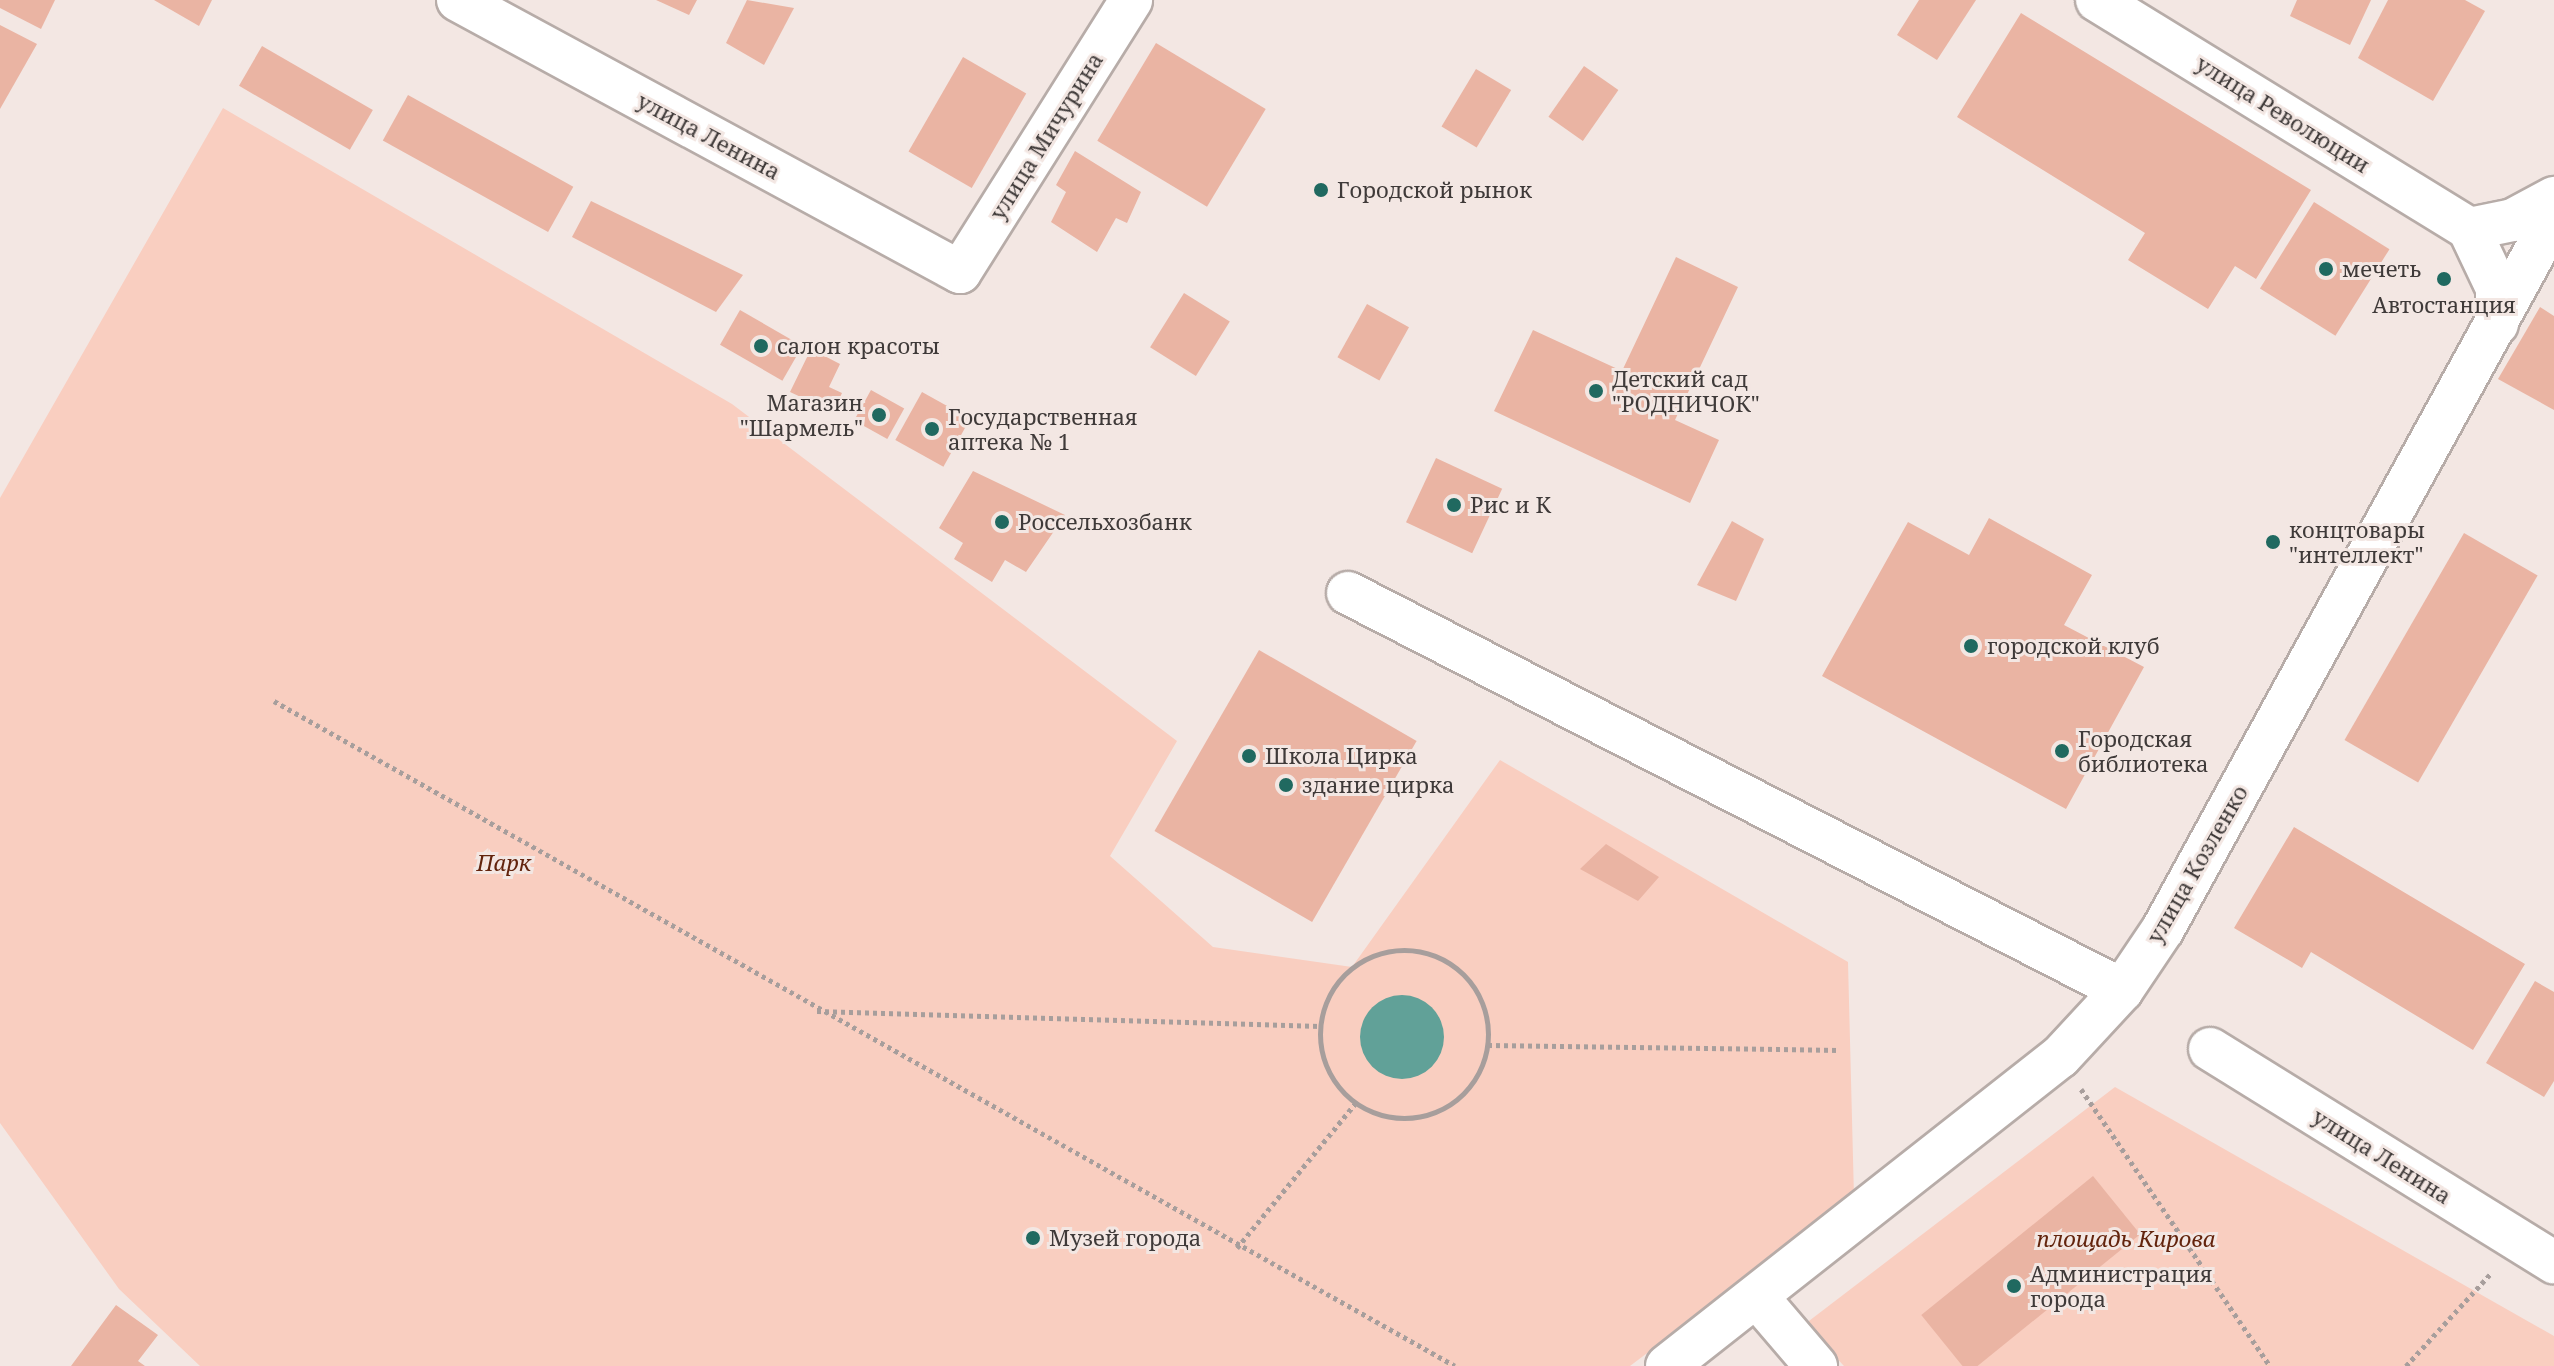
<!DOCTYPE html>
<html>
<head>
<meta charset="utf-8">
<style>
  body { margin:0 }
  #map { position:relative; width:2554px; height:1366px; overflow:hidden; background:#f3e7e3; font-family:"Noto Serif",serif }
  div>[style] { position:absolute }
  .green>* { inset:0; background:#f9cec0 }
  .water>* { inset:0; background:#61a198 }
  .round { border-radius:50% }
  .building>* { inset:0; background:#eab4a3; transform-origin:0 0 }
  .path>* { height:5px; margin-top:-2.5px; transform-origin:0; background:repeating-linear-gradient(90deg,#a79e9c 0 4px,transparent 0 8px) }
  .path>.ring { margin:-2.5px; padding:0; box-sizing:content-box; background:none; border:5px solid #a79e9c; border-radius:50% }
  .roads { filter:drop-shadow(2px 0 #b7aca8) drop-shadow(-2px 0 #b7aca8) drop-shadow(0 2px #b7aca8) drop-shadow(0 -2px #b7aca8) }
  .minor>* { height:42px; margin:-21px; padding:0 21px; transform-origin:21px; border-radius:21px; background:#fff }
  .dots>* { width:22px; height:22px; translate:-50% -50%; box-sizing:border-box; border:4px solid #f3e7e3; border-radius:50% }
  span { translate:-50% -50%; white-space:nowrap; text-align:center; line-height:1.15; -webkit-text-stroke:6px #f3e7e3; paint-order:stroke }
  .street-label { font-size:22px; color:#3f3a39 }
  .poi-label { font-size:22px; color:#3f3a39 }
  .left { translate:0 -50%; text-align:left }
  .right { translate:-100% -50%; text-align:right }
  .park-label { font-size:22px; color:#63240d; font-style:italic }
</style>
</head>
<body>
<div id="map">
  <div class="green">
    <i style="clip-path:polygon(223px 108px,732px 404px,1177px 741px,1110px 856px,1213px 947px,1352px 967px,1500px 760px,1848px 962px,1854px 1197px,1630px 1366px,200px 1366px,119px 1289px,0 1123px,0 498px)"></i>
    <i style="clip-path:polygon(2115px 1087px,2554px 1336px,2554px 1366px,1844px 1366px,1805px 1324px)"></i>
  </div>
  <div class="water">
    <i class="round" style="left:1360px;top:995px;width:84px;height:84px"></i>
  </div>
  <div class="building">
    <i style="clip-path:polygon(0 0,55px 0,41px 29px,0 8px)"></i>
    <i style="clip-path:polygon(154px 0,212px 0,199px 26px)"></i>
    <i style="clip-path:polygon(656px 0,697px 0,689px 15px)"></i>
    <i style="clip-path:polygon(747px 0,794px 8px,764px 65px,726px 43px)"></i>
    <i style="clip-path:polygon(1919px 0,1976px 0,1937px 60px,1897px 35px)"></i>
    <i style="clip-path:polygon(2297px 0,2371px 0,2350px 45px,2290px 16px)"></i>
    <i style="clip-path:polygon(2388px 0,2465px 0,2485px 11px,2433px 101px,2358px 58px)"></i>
    <i style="clip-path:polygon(2021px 13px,2311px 190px,2256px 279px,2235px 266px,2208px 309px,2128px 260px,2145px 233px,1957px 117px)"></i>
    <i style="clip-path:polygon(0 25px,37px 44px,0 109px)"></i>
    <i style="left:1156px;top:43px;width:128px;height:114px;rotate:31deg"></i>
    <i style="left:262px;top:46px;width:128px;height:46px;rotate:30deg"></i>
    <i style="left:963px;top:57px;width:73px;height:109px;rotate:30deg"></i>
    <i style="left:1584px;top:66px;width:42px;height:62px;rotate:35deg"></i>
    <i style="left:1476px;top:69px;width:41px;height:67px;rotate:31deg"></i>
    <i style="left:408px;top:95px;width:189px;height:52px;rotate:29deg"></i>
    <i style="clip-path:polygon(1075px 151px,1141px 192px,1127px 223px,1116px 218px,1097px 252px,1051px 222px,1066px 192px,1056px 185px)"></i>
    <i style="clip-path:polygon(591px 201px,743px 275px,716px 312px,572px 237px)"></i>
    <i style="left:2314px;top:202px;width:89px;height:102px;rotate:32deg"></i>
    <i style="clip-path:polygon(1676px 257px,1738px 287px,1675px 420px,1719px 440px,1690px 503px,1494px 411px,1533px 330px,1622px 371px)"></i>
    <i style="left:1184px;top:293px;width:54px;height:64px;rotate:32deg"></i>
    <i style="left:1367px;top:304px;width:48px;height:61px;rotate:29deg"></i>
    <i style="clip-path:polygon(2540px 307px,2554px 316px,2554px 410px,2498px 379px)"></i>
    <i style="left:740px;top:310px;width:72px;height:40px;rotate:30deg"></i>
    <i style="clip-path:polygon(811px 349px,840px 364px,829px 387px,842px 393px,833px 412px,790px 392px)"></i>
    <i style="left:871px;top:390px;width:38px;height:35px;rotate:29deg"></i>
    <i style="left:922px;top:392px;width:55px;height:55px;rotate:29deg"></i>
    <i style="left:1436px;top:458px;width:73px;height:71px;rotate:25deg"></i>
    <i style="clip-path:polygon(973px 471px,1065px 515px,1026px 572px,1005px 560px,992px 582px,954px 559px,963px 543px,939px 528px)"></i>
    <i style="clip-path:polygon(1989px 518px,2092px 575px,2064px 625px,2144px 667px,2066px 809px,1822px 676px,1908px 522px,1969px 555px)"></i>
    <i style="clip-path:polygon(1732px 521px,1764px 539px,1736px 601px,1697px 585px)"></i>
    <i style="left:2464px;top:533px;width:85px;height:239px;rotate:30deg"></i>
    <i style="left:1259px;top:650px;width:182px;height:209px;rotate:30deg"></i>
    <i style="clip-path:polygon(2294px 827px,2525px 964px,2473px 1050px,2311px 952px,2302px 968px,2234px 928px)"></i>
    <i style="clip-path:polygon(1606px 844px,1659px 877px,1638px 901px,1580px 869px)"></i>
    <i style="clip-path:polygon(2535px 981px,2554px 992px,2554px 1081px,2544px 1097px,2486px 1063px)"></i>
    <i style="left:2093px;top:1176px;width:75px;height:221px;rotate:51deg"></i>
    <i style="clip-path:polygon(116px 1305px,158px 1335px,138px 1361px,145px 1366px,71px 1366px)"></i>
  </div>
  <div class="path">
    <i style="left:274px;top:701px;width:1355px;rotate:29.38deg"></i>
    <i class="ring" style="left:1320px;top:950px;width:163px;height:163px"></i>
    <i style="left:817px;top:1011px;width:503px;rotate:1.71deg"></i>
    <i style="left:1488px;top:1045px;width:351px;rotate:0.8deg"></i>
    <i style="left:2081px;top:1089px;width:335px;rotate:55.7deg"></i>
    <i style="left:1237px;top:1248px;width:186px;rotate:-50.7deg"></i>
    <i style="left:2406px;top:1366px;width:127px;rotate:-47.5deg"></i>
  </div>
  <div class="roads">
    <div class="minor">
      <i style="left:458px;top:0;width:571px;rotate:28.45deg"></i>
      <i style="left:960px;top:272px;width:321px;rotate:-57.8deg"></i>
      <i style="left:2097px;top:0;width:437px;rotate:31.6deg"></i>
      <i style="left:2469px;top:229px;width:65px;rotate:64.6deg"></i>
      <i style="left:2497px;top:288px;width:36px;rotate:90deg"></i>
      <i style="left:2469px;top:229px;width:45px;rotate:-11.6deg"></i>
      <i style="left:2513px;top:220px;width:47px;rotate:-28.2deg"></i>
      <i style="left:1348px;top:593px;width:870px;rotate:27.15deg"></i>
      <i style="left:2210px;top:1049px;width:405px;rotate:31.8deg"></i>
      <i style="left:1757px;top:1297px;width:91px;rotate:49.5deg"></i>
      <i style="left:1667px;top:1366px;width:500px;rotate:-38.2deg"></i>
      <i style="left:2060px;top:1057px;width:91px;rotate:-47.2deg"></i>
      <i style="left:2122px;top:990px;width:73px;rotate:-56.1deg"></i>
      <i style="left:2163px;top:929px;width:812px;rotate:-61.23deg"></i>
    </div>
  </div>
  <div class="dots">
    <i style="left:1321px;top:190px;background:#206960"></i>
    <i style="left:2326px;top:269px;background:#206960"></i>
    <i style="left:2444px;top:279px;background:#206960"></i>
    <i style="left:761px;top:346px;background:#206960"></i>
    <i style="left:1596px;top:391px;background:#206960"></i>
    <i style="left:879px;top:415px;background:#206960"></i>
    <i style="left:932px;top:429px;background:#206960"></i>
    <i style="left:1454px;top:505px;background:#206960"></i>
    <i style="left:1002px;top:522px;background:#206960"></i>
    <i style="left:2273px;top:542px;background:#206960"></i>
    <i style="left:1971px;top:646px;background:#206960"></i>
    <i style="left:2062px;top:751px;background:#206960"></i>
    <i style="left:1249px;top:756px;background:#206960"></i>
    <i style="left:1286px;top:785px;background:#206960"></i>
    <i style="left:1033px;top:1238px;background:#206960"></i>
    <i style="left:2014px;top:1286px;background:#206960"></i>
  </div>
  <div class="street-label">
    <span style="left:2283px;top:114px;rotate:32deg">улица Революции</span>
    <span style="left:709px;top:136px;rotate:28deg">улица Ленина</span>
    <span style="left:1046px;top:136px;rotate:-58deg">улица Мичурина</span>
    <span style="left:2197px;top:864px;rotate:-60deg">улица Козленко</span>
    <span style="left:2382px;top:1156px;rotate:32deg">улица Ленина</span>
  </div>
  <div class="poi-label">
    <span class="left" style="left:1337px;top:190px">Городской рынок</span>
    <span class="left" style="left:2342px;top:269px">мечеть</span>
    <span style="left:2444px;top:305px">Автостанция</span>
    <span class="left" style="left:777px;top:346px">салон красоты</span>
    <span class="left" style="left:1612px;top:391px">Детский сад<br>"РОДНИЧОК"</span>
    <span class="right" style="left:863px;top:415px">Магазин<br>"Шармель"</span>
    <span class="left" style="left:948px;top:429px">Государственная<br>аптека № 1</span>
    <span class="left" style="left:1470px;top:505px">Рис и К</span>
    <span class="left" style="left:1018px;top:522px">Россельхозбанк</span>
    <span class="left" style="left:2289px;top:542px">концтовары<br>"интеллект"</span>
    <span class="left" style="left:1987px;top:646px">городской клуб</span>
    <span class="left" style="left:2078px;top:751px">Городская<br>библиотека</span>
    <span class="left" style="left:1265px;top:756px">Школа Цирка</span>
    <span class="left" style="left:1302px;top:785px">здание цирка</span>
    <span class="left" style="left:1049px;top:1238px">Музей города</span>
    <span class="left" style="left:2030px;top:1286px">Администрация<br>города</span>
  </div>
  <div class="park-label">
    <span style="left:504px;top:863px">Парк</span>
    <span style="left:2126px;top:1239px">площадь Кирова</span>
  </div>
</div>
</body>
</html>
